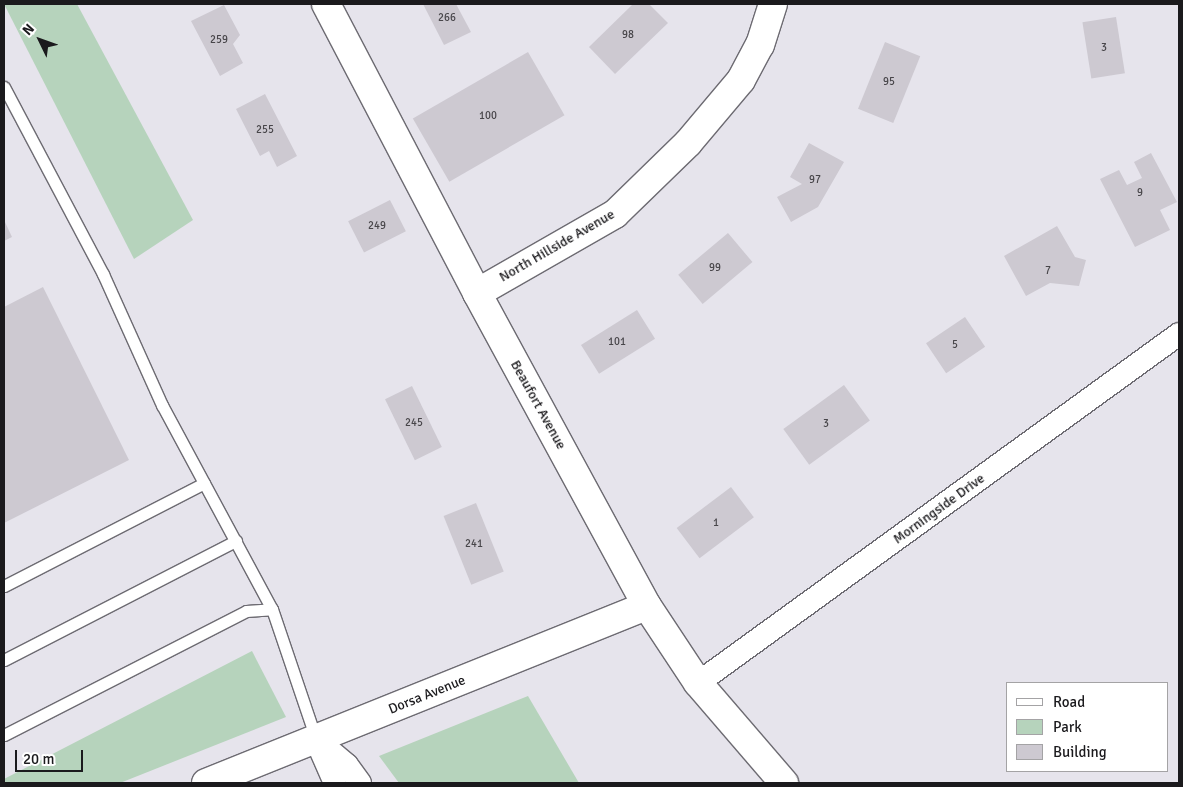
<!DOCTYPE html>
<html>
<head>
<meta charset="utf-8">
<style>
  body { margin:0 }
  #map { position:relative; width:1183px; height:787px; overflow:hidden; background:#e6e4ec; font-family:Signika,sans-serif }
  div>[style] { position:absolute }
  .green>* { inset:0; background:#b6d3bc }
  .building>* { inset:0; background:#cdc9d1; transform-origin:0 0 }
  .roads { filter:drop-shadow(1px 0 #6d6b72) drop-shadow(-1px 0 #6d6b72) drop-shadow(0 1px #6d6b72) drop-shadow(0 -1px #6d6b72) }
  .service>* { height:11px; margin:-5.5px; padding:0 5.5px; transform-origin:5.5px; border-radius:5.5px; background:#fff }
  .minor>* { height:22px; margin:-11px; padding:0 11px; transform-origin:11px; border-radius:11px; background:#fff }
  .tertiary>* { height:28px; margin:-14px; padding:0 14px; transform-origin:14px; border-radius:14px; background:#fff }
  span { translate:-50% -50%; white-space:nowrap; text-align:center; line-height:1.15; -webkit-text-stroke:4.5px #fff; paint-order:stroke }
  .number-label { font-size:11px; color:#48464a }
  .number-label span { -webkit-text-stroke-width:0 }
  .street-label { font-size:14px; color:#1b1a1d }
  .frame { position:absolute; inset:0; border:5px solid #1b1a1d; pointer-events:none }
  .legend { position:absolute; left:1006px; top:682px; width:162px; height:90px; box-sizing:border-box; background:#fff; border:1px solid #a4a3a5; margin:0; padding:6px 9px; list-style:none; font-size:15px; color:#1b1a1d }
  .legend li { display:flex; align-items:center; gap:10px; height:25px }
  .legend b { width:25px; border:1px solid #a4a3a5 }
  .north { position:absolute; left:15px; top:15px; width:50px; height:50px; -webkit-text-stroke:4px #fff; paint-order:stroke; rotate:312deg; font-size:14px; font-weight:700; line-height:20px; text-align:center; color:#1b1a1d }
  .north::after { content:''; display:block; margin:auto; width:18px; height:22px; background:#1b1a1d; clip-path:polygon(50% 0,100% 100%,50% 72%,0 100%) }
  .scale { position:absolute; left:15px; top:750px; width:68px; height:22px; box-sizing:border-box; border:2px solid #1b1a1d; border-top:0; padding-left:6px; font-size:15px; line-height:18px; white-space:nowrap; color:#1b1a1d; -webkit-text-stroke:4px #fff; paint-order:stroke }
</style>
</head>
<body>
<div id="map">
  <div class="green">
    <i style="clip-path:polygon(4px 4px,77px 4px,193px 220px,134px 259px)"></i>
    <i style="clip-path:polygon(252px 651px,286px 717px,120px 783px,4px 783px,4px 779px)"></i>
    <i style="clip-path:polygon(528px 696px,579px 783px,399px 783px,379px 756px)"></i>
  </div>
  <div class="building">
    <i style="clip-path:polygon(423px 4px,456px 4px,471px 32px,444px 45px)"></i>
    <i style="clip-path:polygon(633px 4px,649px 4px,668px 23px,615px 74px,589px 47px)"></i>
    <i style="clip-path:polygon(224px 5px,240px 35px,233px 44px,243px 63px,220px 76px,191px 21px)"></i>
    <i style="left:1116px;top:17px;width:57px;height:34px;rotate:81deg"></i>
    <i style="left:885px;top:42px;width:38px;height:72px;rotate:22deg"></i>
    <i style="left:528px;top:52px;width:73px;height:133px;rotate:60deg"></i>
    <i style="clip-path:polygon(265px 94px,297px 156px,277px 167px,269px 151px,260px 156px,236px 109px)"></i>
    <i style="clip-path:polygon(809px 143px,844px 162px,818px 207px,791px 222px,777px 197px,802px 184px,790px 177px)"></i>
    <i style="clip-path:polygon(1151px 153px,1177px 202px,1160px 210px,1170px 230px,1135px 247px,1100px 179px,1119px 170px,1127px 185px,1142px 178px,1134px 162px)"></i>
    <i style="left:390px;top:200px;width:35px;height:47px;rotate:63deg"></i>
    <i style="clip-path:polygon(4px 220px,12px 237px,4px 241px)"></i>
    <i style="clip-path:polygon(1057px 226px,1075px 257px,1086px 260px,1079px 286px,1050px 283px,1026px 296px,1004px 256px)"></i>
    <i style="left:728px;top:233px;width:38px;height:65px;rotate:50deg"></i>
    <i style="clip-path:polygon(43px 287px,129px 460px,4px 523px,4px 307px)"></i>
    <i style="left:637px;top:310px;width:34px;height:66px;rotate:58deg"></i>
    <i style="left:965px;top:317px;width:36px;height:47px;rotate:56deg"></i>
    <i style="left:844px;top:385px;width:44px;height:75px;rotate:54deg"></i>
    <i style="left:412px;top:386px;width:68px;height:30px;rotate:64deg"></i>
    <i style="left:731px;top:487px;width:38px;height:68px;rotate:53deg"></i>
    <i style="left:476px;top:503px;width:74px;height:35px;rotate:68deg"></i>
  </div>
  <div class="roads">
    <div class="service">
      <i style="left:4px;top:87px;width:212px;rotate:62.1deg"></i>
      <i style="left:103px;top:274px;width:144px;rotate:65.8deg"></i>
      <i style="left:162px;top:405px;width:232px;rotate:61.7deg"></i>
      <i style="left:4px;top:586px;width:225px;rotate:-27.2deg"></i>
      <i style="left:4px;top:660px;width:261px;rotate:-27.2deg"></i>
      <i style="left:4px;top:735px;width:272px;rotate:-27.1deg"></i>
      <i style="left:246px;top:611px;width:26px;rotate:-4deg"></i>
      <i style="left:272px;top:609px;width:137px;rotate:71.3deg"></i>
    </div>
    <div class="minor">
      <i style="left:698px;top:683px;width:594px;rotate:-35.96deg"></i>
      <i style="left:316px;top:739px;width:40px;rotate:40deg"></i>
      <i style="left:347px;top:765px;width:22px;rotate:54deg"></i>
      <i style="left:317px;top:742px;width:45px;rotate:66.3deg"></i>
    </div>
    <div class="tertiary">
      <i style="left:326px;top:4px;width:326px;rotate:62.4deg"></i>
      <i style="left:477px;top:293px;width:356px;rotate:61.5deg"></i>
      <i style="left:647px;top:606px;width:92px;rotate:56.5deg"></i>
      <i style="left:698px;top:683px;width:132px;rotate:49.3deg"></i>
      <i style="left:477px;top:293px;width:159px;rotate:-29.8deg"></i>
      <i style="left:615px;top:214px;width:102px;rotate:-44.2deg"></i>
      <i style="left:688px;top:143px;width:82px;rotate:-49.9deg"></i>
      <i style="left:741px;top:80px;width:40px;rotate:-62deg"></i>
      <i style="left:760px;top:45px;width:43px;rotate:-72.4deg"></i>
      <i style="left:206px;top:783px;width:475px;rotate:-21.9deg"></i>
    </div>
  </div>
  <div class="number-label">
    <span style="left:447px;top:18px">266</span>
    <span style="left:628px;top:35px">98</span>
    <span style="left:219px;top:40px">259</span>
    <span style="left:1104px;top:48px">3</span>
    <span style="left:889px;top:82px">95</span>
    <span style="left:488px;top:116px">100</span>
    <span style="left:265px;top:130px">255</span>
    <span style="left:815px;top:180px">97</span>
    <span style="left:1140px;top:193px">9</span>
    <span style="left:377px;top:226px">249</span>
    <span style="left:715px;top:268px">99</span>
    <span style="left:1048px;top:271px">7</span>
    <span style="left:617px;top:342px">101</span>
    <span style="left:955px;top:345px">5</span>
    <span style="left:414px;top:423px">245</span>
    <span style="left:826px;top:424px">3</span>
    <span style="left:716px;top:523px">1</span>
    <span style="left:474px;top:544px">241</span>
  </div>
  <div class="street-label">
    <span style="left:557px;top:246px;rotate:-30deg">North Hillside Avenue</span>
    <span style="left:538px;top:405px;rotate:61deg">Beaufort Avenue</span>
    <span style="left:939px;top:509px;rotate:-36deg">Morningside Drive</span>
    <span style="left:427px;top:695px;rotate:-22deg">Dorsa Avenue</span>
  </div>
  <div class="frame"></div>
  <ul class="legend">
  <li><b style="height:6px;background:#fff"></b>Road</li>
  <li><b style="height:14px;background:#b6d3bc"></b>Park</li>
  <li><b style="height:14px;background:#cdc9d1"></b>Building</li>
  </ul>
  <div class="north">N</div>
  <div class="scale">20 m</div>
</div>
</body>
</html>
